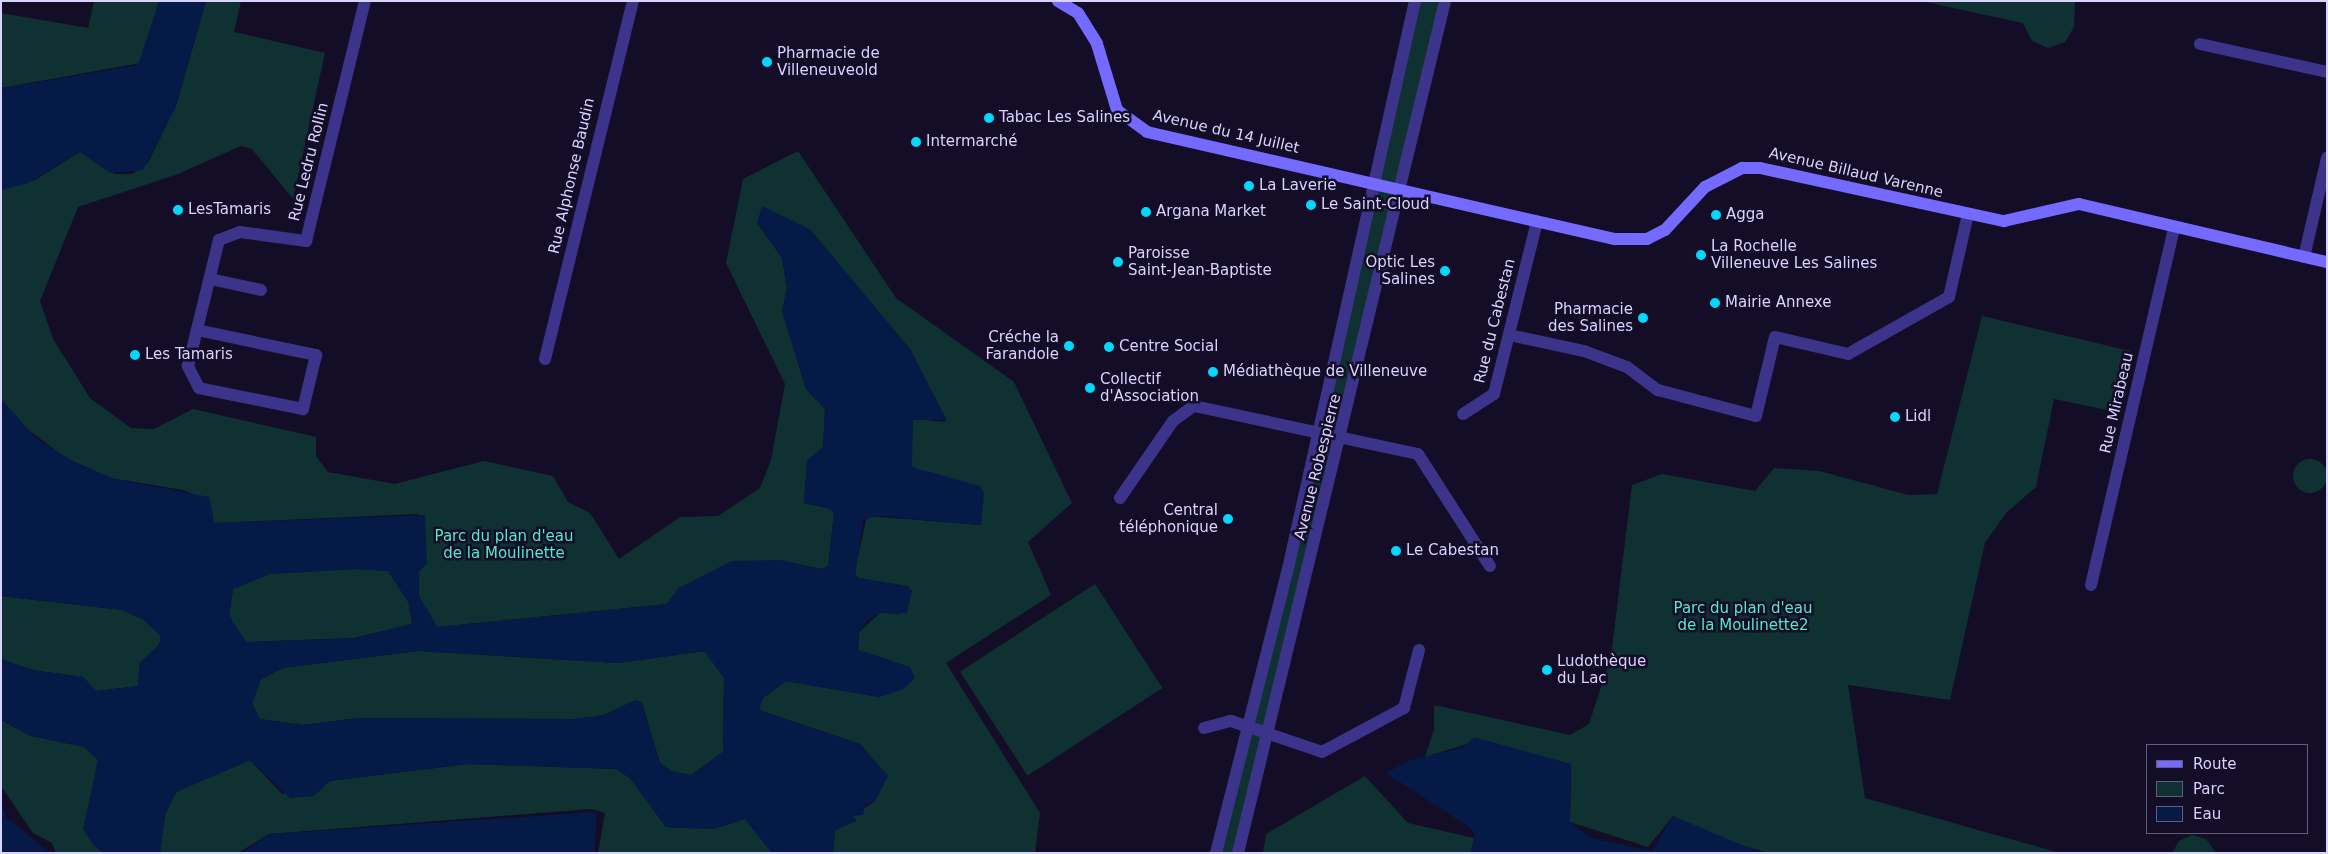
<!DOCTYPE html>
<html>
<head>
<meta charset="utf-8">
<style>
  body { margin:0 }
  #map { position:relative; width:2328px; height:854px; overflow:hidden; background:#130d27; font-family:"DejaVu Sans",sans-serif }
  div>[style] { position:absolute }
  .green>* { inset:0; background:#103132; transform-origin:0 0 }
  .round { border-radius:50% }
  .water>* { inset:0; background:#061a47 }
  .street>* { height:12px; margin:-6px; padding:0 6px; transform-origin:6px; border-radius:6px; background:#3c348a }
  .secondary>* { height:12px; margin:-6px; padding:0 6px; transform-origin:6px; border-radius:6px; background:#756aff }
  .dots>* { width:14px; height:14px; translate:-50% -50%; box-sizing:border-box; border:2px solid #130d27; border-radius:50% }
  span { translate:-50% -50%; white-space:nowrap; text-align:center; line-height:1.15; -webkit-text-stroke:5px #130d27; paint-order:stroke }
  .poi-label { font-size:15px; color:#dad3ff }
  .left { translate:0 -50%; text-align:left }
  .right { translate:-100% -50%; text-align:right }
  .street-label { font-size:15px; color:#dad3ff }
  .park-label { font-size:15px; color:#54eacc }
  .frame { position:absolute; inset:0; border:2px solid #dad3ff; pointer-events:none }
  .legend { position:absolute; left:2146px; top:744px; width:162px; height:90px; box-sizing:border-box; background:#130d27; border:1px solid #635c7d; margin:0; padding:6px 9px; list-style:none; font-size:15px; color:#dad3ff }
  .legend li { display:flex; align-items:center; gap:10px; height:25px }
  .legend b { width:25px; border:1px solid #635c7d }
</style>
</head>
<body>
<div id="map">
  <div class="green">
    <i style="clip-path:polygon(94px 1px,159px 1px,141px 63px,1px 88px,1px 13px,88px 28px)"></i>
    <i style="clip-path:polygon(206px 1px,241px 1px,234px 32px,325px 53px,293px 199px,252px 149px,241px 146px,178px 174px,78px 207px,40px 301px,53px 339px,90px 398px,131px 428px,154px 429px,193px 409px,316px 437px,316px 456px,328px 472px,395px 484px,484px 461px,553px 476px,568px 502px,590px 513px,619px 559px,680px 517px,718px 516px,760px 488px,771px 460px,785px 384px,726px 263px,743px 179px,798px 151px,896px 298px,1014px 382px,1072px 503px,1028px 542px,1051px 595px,946px 663px,1040px 813px,1035px 853px,833px 853px,835px 830px,856px 821px,853px 816px,875px 801px,887px 776px,860px 744px,759px 710px,763px 698px,786px 681px,879px 697px,890px 660px,858px 650px,859px 632px,880px 613px,900px 614px,854px 574px,867px 516px,981px 525px,911px 465px,913px 419px,946px 422px,910px 349px,836px 261px,757px 223px,782px 258px,787px 288px,782px 311px,806px 389px,825px 409px,823px 447px,807px 461px,804px 503px,831px 509px,834px 514px,828px 566px,822px 569px,772px 560px,679px 588px,667px 604px,437px 627px,419px 596px,418px 514px,214px 523px,210px 501px,183px 490px,111px 478px,66px 458px,26px 428px,1px 399px,1px 190px,35px 180px,80px 152px,115px 174px,132px 174px,148px 163px,177px 103px)"></i>
    <i style="clip-path:polygon(1415px 1px,1445px 1px,1238px 853px,1216px 853px)"></i>
    <i style="clip-path:polygon(1921px 1px,2075px 1px,2074px 27px,2065px 42px,2048px 48px,2032px 41px,2023px 23px)"></i>
    <i style="clip-path:polygon(1982px 316px,2130px 351px,2117px 412px,2054px 399px,2036px 487px,2006px 513px,1985px 543px,1950px 700px,1848px 685px,1865px 798px,2060px 853px,1768px 853px,1727px 841px,1673px 816px,1648px 847px,1570px 822px,1571px 764px,1470px 743px,1425px 757px,1434px 729px,1434px 705px,1570px 735px,1589px 724px,1611px 656px,1632px 485px,1662px 474px,1755px 491px,1774px 468px,1819px 471px,1909px 495px,1937px 494px)"></i>
    <i class="round" style="left:2293px;top:459px;width:34px;height:34px"></i>
    <i style="clip-path:polygon(355px 569px,388px 571px,409px 602px,412px 624px,354px 638px,246px 642px,229px 616px,233px 589px,269px 574px)"></i>
    <i style="left:1095px;top:584px;width:124px;height:161px;rotate:57deg"></i>
    <i style="clip-path:polygon(1px 596px,122px 610px,144px 620px,161px 636px,159px 645px,140px 663px,138px 686px,96px 691px,83px 677px,32px 670px,1px 659px)"></i>
    <i style="clip-path:polygon(418px 651px,618px 663px,705px 651px,724px 677px,723px 752px,691px 775px,671px 771px,660px 763px,642px 703px,636px 700px,604px 715px,574px 719px,358px 718px,303px 725px,260px 719px,252px 703px,261px 679px,283px 668px)"></i>
    <i style="clip-path:polygon(1px 720px,31px 736px,84px 747px,98px 760px,84px 829px,103px 853px,56px 853px,52px 843px,33px 833px,1px 786px)"></i>
    <i style="clip-path:polygon(250px 760px,282px 794px,330px 781px,468px 764px,616px 769px,630px 778px,666px 827px,713px 829px,745px 819px,772px 853px,598px 853px,605px 813px,591px 809px,269px 834px,238px 853px,160px 853px,165px 815px,176px 792px)"></i>
    <i style="clip-path:polygon(1365px 776px,1408px 823px,1474px 838px,1471px 853px,1263px 853px,1266px 834px)"></i>
    <i style="clip-path:polygon(2192px 835px,2206px 839px,2216px 853px,2172px 853px,2179px 841px)"></i>
  </div>
  <div class="water">
    <i style="clip-path:polygon(159px 1px,206px 1px,175px 109px,143px 170px,110px 173px,80px 152px,28px 183px,1px 190px,1px 88px,138px 65px)"></i>
    <i style="clip-path:polygon(evenodd,762px 206px,810px 229px,910px 349px,947px 420px,913px 420px,912px 467px,980px 486px,984px 493px,981px 525px,878px 516px,863px 520px,855px 577px,908px 586px,912px 591px,907px 613px,880px 613px,868px 620px,859px 632px,858px 650px,910px 667px,915px 678px,902px 690px,879px 697px,786px 681px,763px 698px,759px 710px,860px 744px,888px 776px,875px 801px,865px 805px,863px 815px,853px 816px,857px 821px,835px 830px,833px 853px,772px 853px,745px 819px,713px 829px,666px 827px,630px 778px,616px 769px,468px 764px,330px 781px,314px 796px,290px 798px,250px 760px,176px 792px,165px 815px,160px 853px,103px 853px,94px 846px,83px 829px,98px 760px,84px 747px,31px 736px,1px 720px,1px 659px,32px 670px,83px 677px,96px 691px,138px 686px,140px 663px,159px 645px,161px 636px,144px 620px,122px 610px,1px 596px,1px 399px,37px 439px,76px 463px,111px 478px,209px 497px,214px 523px,425px 515px,427px 564px,419px 572px,419px 596px,437px 627px,667px 604px,679px 588px,731px 561px,781px 560px,822px 569px,828px 566px,834px 514px,831px 509px,804px 503px,807px 461px,823px 447px,825px 409px,806px 389px,782px 311px,787px 288px,782px 258px,757px 223px,762px 206px,355px 569px,388px 571px,408px 602px,412px 624px,354px 638px,246px 642px,229px 616px,233px 589px,269px 574px,355px 569px,762px 206px,418px 651px,618px 663px,704px 651px,724px 678px,723px 752px,691px 775px,671px 771px,660px 763px,642px 703px,636px 700px,604px 715px,574px 719px,358px 718px,303px 725px,260px 719px,252px 703px,261px 679px,283px 668px,418px 651px)"></i>
    <i style="clip-path:polygon(1474px 737px,1571px 764px,1570px 822px,1591px 838px,1652px 851px,1673px 816px,1761px 853px,1470px 853px,1475px 835px,1469px 827px,1386px 773px,1410px 760px,1463px 748px)"></i>
    <i style="clip-path:polygon(1px 800px,6px 817px,50px 853px,1px 853px)"></i>
    <i style="clip-path:polygon(597px 812px,594px 853px,242px 853px,269px 834px)"></i>
  </div>
  <div class="street">
    <i style="left:2200px;top:44px;width:130px;rotate:12.4deg"></i>
    <i style="left:2304px;top:257px;width:102px;rotate:-76.9deg"></i>
    <i style="left:210px;top:279px;width:52px;rotate:12.2deg"></i>
    <i style="left:197px;top:330px;width:122px;rotate:11.9deg"></i>
    <i style="left:316px;top:355px;width:56px;rotate:103.5deg"></i>
    <i style="left:303px;top:409px;width:106px;rotate:-168.6deg"></i>
    <i style="left:199px;top:388px;width:25px;rotate:-117deg"></i>
    <i style="left:188px;top:366px;width:130px;rotate:-76.2deg"></i>
    <i style="left:219px;top:240px;width:22px;rotate:-21deg"></i>
    <i style="left:240px;top:232px;width:67px;rotate:7.8deg"></i>
    <i style="left:306px;top:241px;width:247px;rotate:-76.2deg"></i>
    <i style="left:1509px;top:335px;width:77px;rotate:12deg"></i>
    <i style="left:1584px;top:351px;width:46px;rotate:20.4deg"></i>
    <i style="left:1627px;top:367px;width:39px;rotate:37deg"></i>
    <i style="left:1658px;top:390px;width:101px;rotate:14.9deg"></i>
    <i style="left:1756px;top:416px;width:81px;rotate:-76.5deg"></i>
    <i style="left:1775px;top:337px;width:75px;rotate:13.1deg"></i>
    <i style="left:1848px;top:354px;width:116px;rotate:-29.4deg"></i>
    <i style="left:1949px;top:297px;width:85px;rotate:-77.1deg"></i>
    <i style="left:545px;top:359px;width:369px;rotate:-76.2deg"></i>
    <i style="left:1463px;top:414px;width:37px;rotate:-33deg"></i>
    <i style="left:1494px;top:394px;width:178px;rotate:-76deg"></i>
    <i style="left:1120px;top:498px;width:93px;rotate:-55.5deg"></i>
    <i style="left:1173px;top:421px;width:26px;rotate:-36deg"></i>
    <i style="left:1194px;top:406px;width:229px;rotate:12.1deg"></i>
    <i style="left:1418px;top:454px;width:133px;rotate:57.3deg"></i>
    <i style="left:2091px;top:585px;width:367px;rotate:-76.9deg"></i>
    <i style="left:1204px;top:728px;width:28px;rotate:-15deg"></i>
    <i style="left:1231px;top:721px;width:96px;rotate:18.8deg"></i>
    <i style="left:1322px;top:752px;width:93px;rotate:-28.2deg"></i>
    <i style="left:1404px;top:708px;width:60px;rotate:-75.5deg"></i>
    <i style="left:1216px;top:853px;width:289px;rotate:-75.8deg"></i>
    <i style="left:1287px;top:573px;width:586px;rotate:-77.39deg"></i>
    <i style="left:1238px;top:853px;width:877px;rotate:-76.34deg"></i>
  </div>
  <div class="secondary">
    <i style="left:1058px;top:1px;width:23px;rotate:31deg"></i>
    <i style="left:1078px;top:13px;width:36px;rotate:58deg"></i>
    <i style="left:1097px;top:44px;width:69px;rotate:73.1deg"></i>
    <i style="left:1117px;top:110px;width:37px;rotate:36deg"></i>
    <i style="left:1147px;top:132px;width:480px;rotate:12.9deg"></i>
    <i style="left:1615px;top:239px;width:32px"></i>
    <i style="left:1647px;top:239px;width:20px;rotate:-27deg"></i>
    <i style="left:1665px;top:230px;width:59px;rotate:-47.1deg"></i>
    <i style="left:1705px;top:187px;width:42px;rotate:-27.2deg"></i>
    <i style="left:1742px;top:168px;width:18px"></i>
    <i style="left:1760px;top:168px;width:250px;rotate:12.3deg"></i>
    <i style="left:2004px;top:221px;width:77px;rotate:-12.8deg"></i>
    <i style="left:2079px;top:204px;width:255px;rotate:13.2deg"></i>
  </div>
  <div class="dots">
    <i style="left:767px;top:62px;background:#00d8fe"></i>
    <i style="left:989px;top:118px;background:#00d8fe"></i>
    <i style="left:916px;top:142px;background:#00d8fe"></i>
    <i style="left:1249px;top:186px;background:#00d8fe"></i>
    <i style="left:1311px;top:205px;background:#00d8fe"></i>
    <i style="left:178px;top:210px;background:#00d8fe"></i>
    <i style="left:1146px;top:212px;background:#00d8fe"></i>
    <i style="left:1716px;top:215px;background:#00d8fe"></i>
    <i style="left:1701px;top:255px;background:#00d8fe"></i>
    <i style="left:1118px;top:262px;background:#00d8fe"></i>
    <i style="left:1445px;top:271px;background:#00d8fe"></i>
    <i style="left:1715px;top:303px;background:#00d8fe"></i>
    <i style="left:1643px;top:318px;background:#00d8fe"></i>
    <i style="left:1069px;top:346px;background:#00d8fe"></i>
    <i style="left:1109px;top:347px;background:#00d8fe"></i>
    <i style="left:135px;top:355px;background:#00d8fe"></i>
    <i style="left:1213px;top:372px;background:#00d8fe"></i>
    <i style="left:1090px;top:388px;background:#00d8fe"></i>
    <i style="left:1895px;top:417px;background:#00d8fe"></i>
    <i style="left:1228px;top:519px;background:#00d8fe"></i>
    <i style="left:1396px;top:551px;background:#00d8fe"></i>
    <i style="left:1547px;top:670px;background:#00d8fe"></i>
  </div>
  <div class="poi-label">
    <span class="left" style="left:777px;top:62px">Pharmacie de<br>Villeneuveold</span>
    <span class="left" style="left:999px;top:118px">Tabac Les Salines</span>
    <span class="left" style="left:926px;top:142px">Intermarché</span>
    <span class="left" style="left:1259px;top:186px">La Laverie</span>
    <span class="left" style="left:1321px;top:205px">Le Saint-Cloud</span>
    <span class="left" style="left:188px;top:210px">LesTamaris</span>
    <span class="left" style="left:1156px;top:212px">Argana Market</span>
    <span class="left" style="left:1726px;top:215px">Agga</span>
    <span class="left" style="left:1711px;top:255px">La Rochelle<br>Villeneuve Les Salines</span>
    <span class="left" style="left:1128px;top:262px">Paroisse<br>Saint-Jean-Baptiste</span>
    <span class="right" style="left:1435px;top:271px">Optic Les<br>Salines</span>
    <span class="left" style="left:1725px;top:303px">Mairie Annexe</span>
    <span class="right" style="left:1633px;top:318px">Pharmacie<br>des Salines</span>
    <span class="right" style="left:1059px;top:346px">Créche la<br>Farandole</span>
    <span class="left" style="left:1119px;top:347px">Centre Social</span>
    <span class="left" style="left:145px;top:355px">Les Tamaris</span>
    <span class="left" style="left:1223px;top:372px">Médiathèque de Villeneuve</span>
    <span class="left" style="left:1100px;top:388px">Collectif<br>d'Association</span>
    <span class="left" style="left:1905px;top:417px">Lidl</span>
    <span class="right" style="left:1218px;top:519px">Central<br>téléphonique</span>
    <span class="left" style="left:1406px;top:551px">Le Cabestan</span>
    <span class="left" style="left:1557px;top:670px">Ludothèque<br>du Lac</span>
  </div>
  <div class="street-label">
    <span style="left:1226px;top:132px;rotate:13deg">Avenue du 14 Juillet</span>
    <span style="left:309px;top:162px;rotate:-76deg">Rue Ledru Rollin</span>
    <span style="left:1856px;top:173px;rotate:13deg">Avenue Billaud Varenne</span>
    <span style="left:572px;top:176px;rotate:-77deg">Rue Alphonse Baudin</span>
    <span style="left:1495px;top:321px;rotate:-76deg">Rue du Cabestan</span>
    <span style="left:2117px;top:403px;rotate:-77deg">Rue Mirabeau</span>
    <span style="left:1318px;top:467px;rotate:-76deg">Avenue Robespierre</span>
  </div>
  <div class="park-label">
    <span style="left:504px;top:545px">Parc du plan d'eau<br>de la Moulinette</span>
    <span style="left:1743px;top:617px">Parc du plan d'eau<br>de la Moulinette2</span>
  </div>
  <div class="frame"></div>
  <ul class="legend">
  <li><b style="height:6px;background:#756aff"></b>Route</li>
  <li><b style="height:14px;background:#103132"></b>Parc</li>
  <li><b style="height:14px;background:#061a47"></b>Eau</li>
  </ul>
</div>
</body>
</html>
